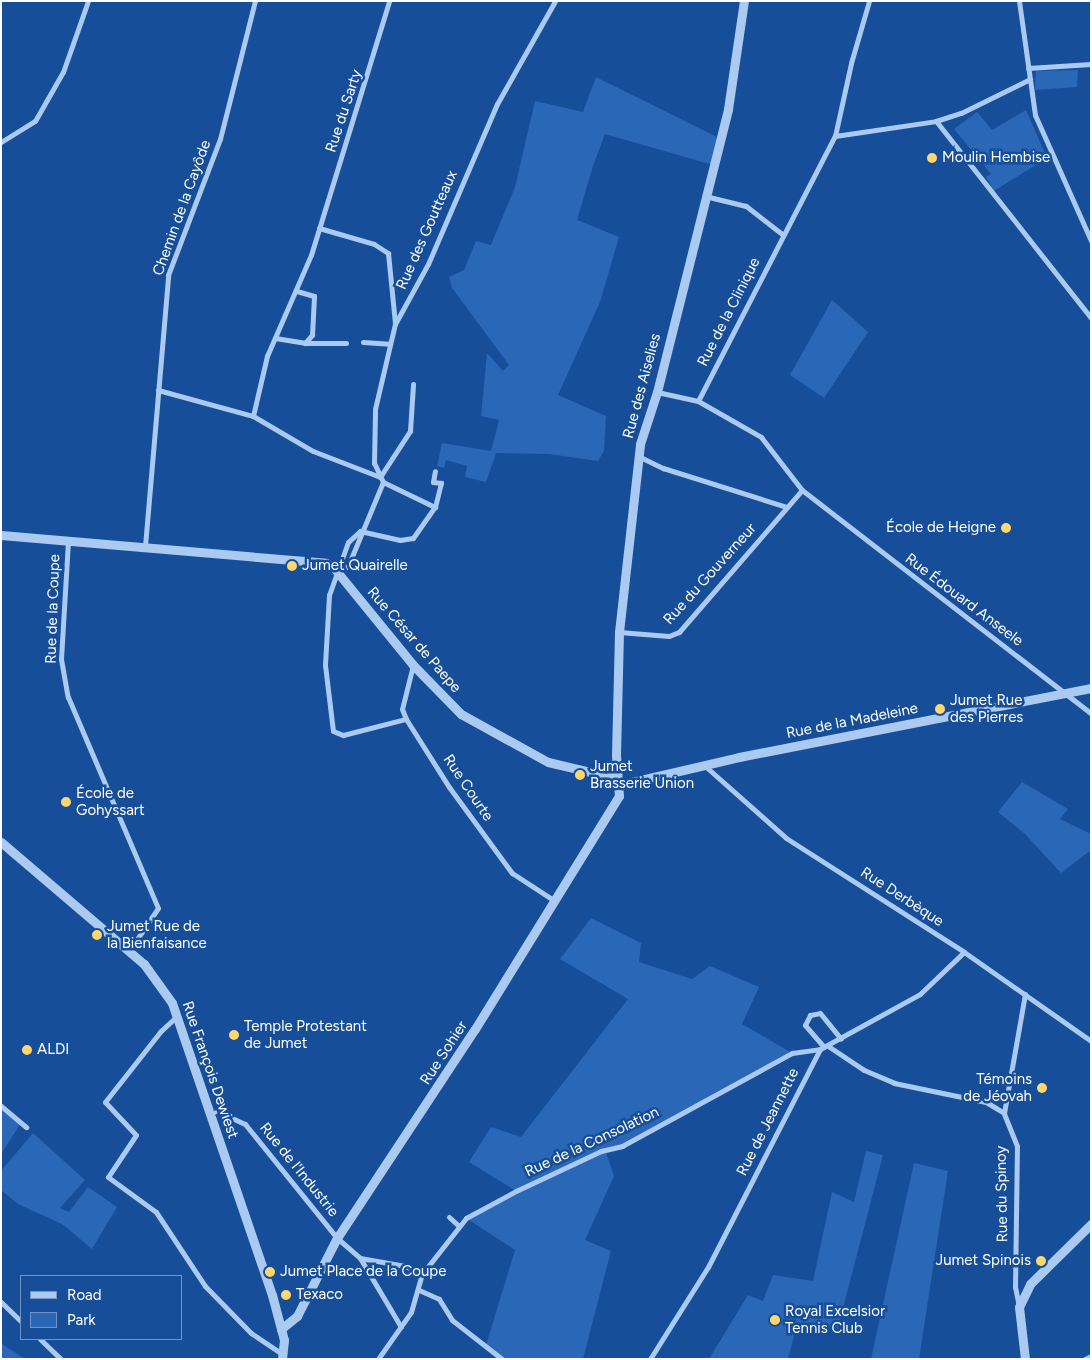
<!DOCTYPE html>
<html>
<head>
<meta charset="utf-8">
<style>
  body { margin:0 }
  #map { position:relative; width:1092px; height:1360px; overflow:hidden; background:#174e99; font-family:Figtree,sans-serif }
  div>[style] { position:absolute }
  .green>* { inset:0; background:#2a67b7 }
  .minor>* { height:5px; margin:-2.5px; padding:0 2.5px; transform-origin:2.5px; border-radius:2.5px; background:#abcaf2 }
  .tertiary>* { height:9px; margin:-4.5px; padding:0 4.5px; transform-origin:4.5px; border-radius:4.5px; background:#abcaf2 }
  .dots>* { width:14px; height:14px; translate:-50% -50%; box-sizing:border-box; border:2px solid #174e99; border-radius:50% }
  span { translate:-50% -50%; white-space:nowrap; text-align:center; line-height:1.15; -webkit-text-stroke:5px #174e99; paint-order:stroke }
  .street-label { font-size:15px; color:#fff }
  .poi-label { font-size:15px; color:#fff }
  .left { translate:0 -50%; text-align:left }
  .right { translate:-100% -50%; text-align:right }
  .frame { position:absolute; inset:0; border:2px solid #fff; pointer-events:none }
  .legend { position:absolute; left:20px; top:1275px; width:162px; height:65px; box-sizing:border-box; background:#174e99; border:1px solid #7495c2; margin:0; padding:6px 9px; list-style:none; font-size:15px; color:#fff }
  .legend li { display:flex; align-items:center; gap:10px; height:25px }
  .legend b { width:25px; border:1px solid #7495c2 }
</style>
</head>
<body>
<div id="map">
  <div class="green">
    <i style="clip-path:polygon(1078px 70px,1077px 87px,1035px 90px,1036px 71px)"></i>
    <i style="clip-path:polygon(596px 77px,719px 138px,713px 165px,605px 134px,593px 166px,577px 220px,619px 237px,600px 302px,558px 395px,606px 416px,604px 451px,598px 461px,549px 454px,496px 453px,486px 482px,465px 477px,467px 466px,446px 460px,444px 468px,437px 466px,442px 443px,491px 451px,499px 420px,481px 416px,487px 353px,503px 371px,509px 365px,452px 288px,449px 277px,464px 270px,476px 241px,491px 245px,515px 187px,535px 101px,583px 112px)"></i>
    <i style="clip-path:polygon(1026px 110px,1047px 158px,994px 191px,986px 177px,991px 174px,954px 129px,977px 112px,992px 130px)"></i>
    <i style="clip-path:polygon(832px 300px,868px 332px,824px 398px,790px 375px)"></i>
    <i style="clip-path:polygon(1022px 782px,1068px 809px,1060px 819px,1091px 834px,1091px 850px,1061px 873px,1025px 834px,998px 812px)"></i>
    <i style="clip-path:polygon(591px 918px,641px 943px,639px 962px,692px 979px,710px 966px,759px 987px,742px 1024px,792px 1053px,606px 1152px,614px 1176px,585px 1240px,611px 1251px,583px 1359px,498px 1359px,486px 1345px,515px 1250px,466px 1218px,516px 1191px,469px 1162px,491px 1127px,521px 1137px,628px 999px,560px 959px)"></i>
    <i style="clip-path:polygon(1px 1106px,21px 1123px,1px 1154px)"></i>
    <i style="clip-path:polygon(33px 1133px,85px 1180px,60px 1208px,69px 1212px,88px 1187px,117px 1207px,92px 1249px,62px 1224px,18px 1204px,1px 1190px,1px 1171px)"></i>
    <i style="clip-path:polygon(866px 1151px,883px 1155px,837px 1331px,816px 1324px,813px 1335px,795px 1332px,788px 1359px,709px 1359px,748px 1295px,763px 1301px,773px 1275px,813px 1281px,832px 1192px,854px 1202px)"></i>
    <i style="clip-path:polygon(914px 1163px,948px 1171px,919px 1359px,871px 1359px)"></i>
    <i style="clip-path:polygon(1px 1343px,5px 1346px,25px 1359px,1px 1359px)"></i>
  </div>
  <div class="minor">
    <i style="left:1019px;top:1px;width:115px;rotate:82deg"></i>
    <i style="left:1035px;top:115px;width:138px;rotate:66deg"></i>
    <i style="left:1028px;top:68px;width:63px;rotate:-3.6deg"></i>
    <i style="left:936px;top:121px;width:251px;rotate:51.8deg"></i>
    <i style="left:835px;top:136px;width:102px;rotate:-8.4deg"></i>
    <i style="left:936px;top:121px;width:26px;rotate:-18deg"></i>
    <i style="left:961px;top:113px;width:77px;rotate:-26.2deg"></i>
    <i style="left:1px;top:142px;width:40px;rotate:-32deg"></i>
    <i style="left:35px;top:121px;width:56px;rotate:-60.3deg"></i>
    <i style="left:63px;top:72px;width:75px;rotate:-70.6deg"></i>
    <i style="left:705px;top:196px;width:42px;rotate:13.7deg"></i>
    <i style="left:746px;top:206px;width:46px;rotate:37.9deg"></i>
    <i style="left:319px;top:228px;width:57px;rotate:16.2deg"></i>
    <i style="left:374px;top:244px;width:17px;rotate:33deg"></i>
    <i style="left:388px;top:253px;width:70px;rotate:84.3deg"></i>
    <i style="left:275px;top:338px;width:30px;rotate:9deg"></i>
    <i style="left:305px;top:343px;width:11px;rotate:-49deg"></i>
    <i style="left:312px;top:335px;width:39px;rotate:-87deg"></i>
    <i style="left:314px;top:296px;width:19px;rotate:-164deg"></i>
    <i style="left:363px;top:342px;width:26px;rotate:4deg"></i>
    <i style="left:305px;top:343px;width:41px"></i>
    <i style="left:158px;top:390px;width:98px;rotate:15.3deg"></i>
    <i style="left:253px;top:416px;width:69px;rotate:30.3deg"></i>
    <i style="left:313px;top:451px;width:72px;rotate:21.2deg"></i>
    <i style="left:380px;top:477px;width:55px;rotate:-56.9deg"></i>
    <i style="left:410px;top:431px;width:47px;rotate:-86.3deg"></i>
    <i style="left:657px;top:392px;width:42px;rotate:12.4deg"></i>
    <i style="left:698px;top:401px;width:73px;rotate:29.7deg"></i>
    <i style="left:761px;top:437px;width:67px;rotate:52.3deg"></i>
    <i style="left:802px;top:490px;width:365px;rotate:37.7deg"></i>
    <i style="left:698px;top:401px;width:298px;rotate:-62.7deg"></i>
    <i style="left:835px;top:136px;width:75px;rotate:-77.6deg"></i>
    <i style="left:851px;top:63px;width:65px;rotate:-73.8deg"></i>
    <i style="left:253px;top:416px;width:62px;rotate:-76.9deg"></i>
    <i style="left:267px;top:356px;width:110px;rotate:-66.5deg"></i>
    <i style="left:311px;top:255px;width:266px;rotate:-72.9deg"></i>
    <i style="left:638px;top:456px;width:28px;rotate:26deg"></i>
    <i style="left:663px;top:468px;width:130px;rotate:17.5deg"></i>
    <i style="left:383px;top:482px;width:21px;rotate:-115deg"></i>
    <i style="left:374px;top:463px;width:54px;rotate:-88.9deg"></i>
    <i style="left:375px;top:409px;width:87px;rotate:-76.8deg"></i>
    <i style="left:395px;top:324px;width:68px;rotate:-61.2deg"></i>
    <i style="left:428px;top:264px;width:174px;rotate:-66.7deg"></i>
    <i style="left:497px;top:104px;width:118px;rotate:-60.6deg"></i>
    <i style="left:383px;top:482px;width:58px;rotate:25.7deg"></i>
    <i style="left:360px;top:531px;width:16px;rotate:137deg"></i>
    <i style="left:348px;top:542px;width:56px;rotate:109.7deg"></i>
    <i style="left:329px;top:595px;width:70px;rotate:93.3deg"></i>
    <i style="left:325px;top:665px;width:66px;rotate:83.1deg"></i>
    <i style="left:333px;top:731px;width:11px;rotate:22deg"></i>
    <i style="left:343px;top:735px;width:65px;rotate:-14.3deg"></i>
    <i style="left:360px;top:531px;width:41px;rotate:12.7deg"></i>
    <i style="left:400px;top:540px;width:13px;rotate:-9deg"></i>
    <i style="left:413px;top:538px;width:38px;rotate:-55deg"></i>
    <i style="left:435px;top:507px;width:25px;rotate:-76deg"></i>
    <i style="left:441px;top:483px;width:8px;rotate:-173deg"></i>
    <i style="left:433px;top:482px;width:11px;rotate:-80deg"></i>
    <i style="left:68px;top:541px;width:118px;rotate:93.4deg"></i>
    <i style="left:61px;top:659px;width:39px;rotate:80deg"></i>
    <i style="left:68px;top:697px;width:229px;rotate:66.9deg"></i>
    <i style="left:158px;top:908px;width:52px;rotate:124deg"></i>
    <i style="left:145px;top:546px;width:272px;rotate:-85.1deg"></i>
    <i style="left:168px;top:275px;width:146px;rotate:-69.1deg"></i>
    <i style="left:220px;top:139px;width:142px;rotate:-75.8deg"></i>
    <i style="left:338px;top:572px;width:12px;rotate:-31deg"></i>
    <i style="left:348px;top:566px;width:91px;rotate:-67.4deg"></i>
    <i style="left:619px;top:632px;width:50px;rotate:4.6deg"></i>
    <i style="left:669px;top:636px;width:11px;rotate:-22deg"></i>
    <i style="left:679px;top:632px;width:188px;rotate:-49.1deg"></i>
    <i style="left:413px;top:665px;width:45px;rotate:104deg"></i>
    <i style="left:402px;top:709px;width:11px;rotate:68deg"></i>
    <i style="left:406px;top:719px;width:80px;rotate:57.7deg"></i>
    <i style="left:449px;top:787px;width:107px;rotate:53.8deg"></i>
    <i style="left:512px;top:873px;width:51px;rotate:33.1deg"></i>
    <i style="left:705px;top:766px;width:108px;rotate:41.6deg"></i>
    <i style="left:786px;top:838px;width:211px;rotate:32.6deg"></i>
    <i style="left:964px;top:952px;width:155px;rotate:35deg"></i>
    <i style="left:177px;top:1016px;width:23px;rotate:137deg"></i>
    <i style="left:160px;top:1032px;width:89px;rotate:128.2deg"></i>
    <i style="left:105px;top:1102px;width:45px;rotate:46.8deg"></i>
    <i style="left:136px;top:1135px;width:50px;rotate:123.7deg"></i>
    <i style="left:108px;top:1177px;width:59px;rotate:36.1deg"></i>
    <i style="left:156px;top:1212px;width:89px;rotate:56.5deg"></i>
    <i style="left:205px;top:1286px;width:66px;rotate:45.6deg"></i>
    <i style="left:251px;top:1333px;width:37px;rotate:34deg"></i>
    <i style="left:828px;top:1046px;width:43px;rotate:33.7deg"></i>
    <i style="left:864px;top:1070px;width:33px;rotate:23deg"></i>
    <i style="left:894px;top:1083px;width:94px;rotate:11.7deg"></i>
    <i style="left:986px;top:1102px;width:21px;rotate:31deg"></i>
    <i style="left:824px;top:1047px;width:29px;rotate:-131deg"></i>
    <i style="left:805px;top:1025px;width:11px;rotate:-63deg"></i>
    <i style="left:810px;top:1015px;width:10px;rotate:-11deg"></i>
    <i style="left:820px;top:1013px;width:33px;rotate:51deg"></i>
    <i style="left:1px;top:1106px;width:33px;rotate:40deg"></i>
    <i style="left:210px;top:1112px;width:9px"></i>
    <i style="left:219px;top:1112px;width:29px;rotate:25deg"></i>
    <i style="left:245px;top:1124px;width:146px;rotate:51.1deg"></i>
    <i style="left:337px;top:1238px;width:30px;rotate:41deg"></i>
    <i style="left:360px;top:1258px;width:80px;rotate:59.3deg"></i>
    <i style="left:449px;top:1217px;width:12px;rotate:42deg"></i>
    <i style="left:360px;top:1258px;width:46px;rotate:10.1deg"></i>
    <i style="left:405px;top:1266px;width:19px;rotate:25deg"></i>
    <i style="left:419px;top:1290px;width:22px;rotate:24deg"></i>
    <i style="left:439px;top:1299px;width:25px;rotate:58deg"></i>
    <i style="left:452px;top:1320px;width:63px;rotate:38deg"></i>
    <i style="left:1px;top:1302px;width:28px;rotate:44deg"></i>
    <i style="left:1019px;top:1307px;width:20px;rotate:-101deg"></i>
    <i style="left:1015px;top:1287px;width:141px;rotate:-89.2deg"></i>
    <i style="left:1017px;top:1146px;width:35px;rotate:-112deg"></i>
    <i style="left:1004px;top:1113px;width:121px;rotate:-80deg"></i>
    <i style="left:40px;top:1339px;width:29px;rotate:44deg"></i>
    <i style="left:378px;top:1359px;width:57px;rotate:-54.9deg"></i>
    <i style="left:411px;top:1312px;width:40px;rotate:-74deg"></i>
    <i style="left:422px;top:1274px;width:71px;rotate:-51.8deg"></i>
    <i style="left:466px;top:1218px;width:57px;rotate:-28.4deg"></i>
    <i style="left:516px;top:1191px;width:94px;rotate:-25.2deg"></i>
    <i style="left:601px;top:1151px;width:22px;rotate:-13deg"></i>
    <i style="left:622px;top:1146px;width:194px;rotate:-28.7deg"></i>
    <i style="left:792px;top:1053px;width:28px;rotate:-8deg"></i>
    <i style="left:650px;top:1359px;width:109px;rotate:-57.8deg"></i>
    <i style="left:708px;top:1267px;width:245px;rotate:-62.8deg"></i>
    <i style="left:820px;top:1049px;width:114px;rotate:-28.8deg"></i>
    <i style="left:920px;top:994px;width:61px;rotate:-43.7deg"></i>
    <i style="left:1085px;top:1359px;width:7px;rotate:-27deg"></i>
  </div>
  <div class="tertiary">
    <i style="left:1px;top:535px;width:326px;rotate:4.9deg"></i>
    <i style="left:326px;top:563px;width:9px;rotate:32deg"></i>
    <i style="left:334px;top:568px;width:125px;rotate:50.8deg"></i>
    <i style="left:413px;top:665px;width:69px;rotate:45.6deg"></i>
    <i style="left:461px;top:714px;width:99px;rotate:28.9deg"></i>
    <i style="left:548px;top:762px;width:66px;rotate:13.2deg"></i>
    <i style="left:612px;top:777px;width:11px;rotate:49deg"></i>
    <i style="left:619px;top:785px;width:123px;rotate:-13.1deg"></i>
    <i style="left:739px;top:757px;width:359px;rotate:-11.1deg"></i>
    <i style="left:1px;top:842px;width:188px;rotate:40.5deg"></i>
    <i style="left:144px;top:964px;width:48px;rotate:54.3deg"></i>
    <i style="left:172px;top:1003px;width:309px;rotate:71.1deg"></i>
    <i style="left:272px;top:1295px;width:47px;rotate:75.1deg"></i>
    <i style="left:284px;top:1340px;width:19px;rotate:96deg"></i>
    <i style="left:281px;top:1329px;width:21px;rotate:-39deg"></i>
    <i style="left:297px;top:1316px;width:88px;rotate:-62.9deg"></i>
    <i style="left:337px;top:1238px;width:250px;rotate:-56.6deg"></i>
    <i style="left:475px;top:1029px;width:274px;rotate:-58.3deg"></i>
    <i style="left:619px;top:796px;width:41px;rotate:-94.2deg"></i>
    <i style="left:616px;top:755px;width:123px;rotate:-88.6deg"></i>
    <i style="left:619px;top:632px;width:189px;rotate:-83.6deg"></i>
    <i style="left:640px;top:444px;width:55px;rotate:-71.9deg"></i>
    <i style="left:657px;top:392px;width:292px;rotate:-75.9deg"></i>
    <i style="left:728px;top:109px;width:109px;rotate:-81.6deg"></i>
    <i style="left:1025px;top:1359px;width:52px;rotate:-96.6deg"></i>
    <i style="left:1019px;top:1307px;width:25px;rotate:-64deg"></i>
    <i style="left:1030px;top:1284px;width:86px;rotate:-44.5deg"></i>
  </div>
  <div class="dots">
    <i style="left:932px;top:158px;background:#ffd76c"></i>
    <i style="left:1006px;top:528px;background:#ffd76c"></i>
    <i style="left:292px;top:566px;background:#ffd76c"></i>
    <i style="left:940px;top:709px;background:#ffd76c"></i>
    <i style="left:580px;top:775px;background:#ffd76c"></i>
    <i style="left:66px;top:802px;background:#ffd76c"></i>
    <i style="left:97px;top:935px;background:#ffd76c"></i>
    <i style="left:234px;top:1035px;background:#ffd76c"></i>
    <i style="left:27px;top:1050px;background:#ffd76c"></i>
    <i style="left:1042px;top:1088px;background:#ffd76c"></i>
    <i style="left:1041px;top:1261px;background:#ffd76c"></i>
    <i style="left:270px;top:1272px;background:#ffd76c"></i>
    <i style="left:286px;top:1295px;background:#ffd76c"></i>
    <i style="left:775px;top:1320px;background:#ffd76c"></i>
  </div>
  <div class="street-label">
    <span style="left:344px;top:111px;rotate:-72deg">Rue du Sarty</span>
    <span style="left:182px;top:208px;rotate:-70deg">Chemin de la Cayôde</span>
    <span style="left:427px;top:230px;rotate:-66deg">Rue des Goutteaux</span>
    <span style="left:729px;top:312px;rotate:-63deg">Rue de la Clinique</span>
    <span style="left:642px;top:386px;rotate:-75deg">Rue des Aiselies</span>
    <span style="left:710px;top:574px;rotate:-48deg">Rue du Gouverneur</span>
    <span style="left:964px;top:600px;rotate:37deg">Rue Édouard Anseele</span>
    <span style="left:53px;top:609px;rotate:-88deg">Rue de la Coupe</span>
    <span style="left:414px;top:640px;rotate:49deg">Rue César de Paepe</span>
    <span style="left:852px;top:721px;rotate:-11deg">Rue de la Madeleine</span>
    <span style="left:468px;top:788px;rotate:56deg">Rue Courte</span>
    <span style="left:902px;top:897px;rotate:33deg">Rue Derbèque</span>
    <span style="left:444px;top:1053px;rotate:-57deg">Rue Sohier</span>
    <span style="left:210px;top:1070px;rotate:71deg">Rue François Dewiest</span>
    <span style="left:768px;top:1122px;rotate:-63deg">Rue de Jeannette</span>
    <span style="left:592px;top:1142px;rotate:-25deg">Rue de la Consolation</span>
    <span style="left:299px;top:1170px;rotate:51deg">Rue de l'Industrie</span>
    <span style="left:1002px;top:1194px;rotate:-91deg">Rue du Spinoy</span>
  </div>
  <div class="poi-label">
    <span class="left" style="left:942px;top:158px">Moulin Hembise</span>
    <span class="right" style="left:996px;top:528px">École de Heigne</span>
    <span class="left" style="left:302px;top:566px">Jumet Quairelle</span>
    <span class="left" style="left:950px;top:709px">Jumet Rue<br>des Pierres</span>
    <span class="left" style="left:590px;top:775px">Jumet<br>Brasserie Union</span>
    <span class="left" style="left:76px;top:802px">École de<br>Gohyssart</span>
    <span class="left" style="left:107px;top:935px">Jumet Rue de<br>la Bienfaisance</span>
    <span class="left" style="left:244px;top:1035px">Temple Protestant<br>de Jumet</span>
    <span class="left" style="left:37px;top:1050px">ALDI</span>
    <span class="right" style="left:1032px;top:1088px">Témoins<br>de Jéovah</span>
    <span class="right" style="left:1031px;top:1261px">Jumet Spinois</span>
    <span class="left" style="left:280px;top:1272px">Jumet Place de la Coupe</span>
    <span class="left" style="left:296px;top:1295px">Texaco</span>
    <span class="left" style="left:785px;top:1320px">Royal Excelsior<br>Tennis Club</span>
  </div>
  <div class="frame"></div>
  <ul class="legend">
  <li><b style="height:6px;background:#abcaf2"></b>Road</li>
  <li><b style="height:14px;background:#2a67b7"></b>Park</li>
  </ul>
</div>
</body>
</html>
